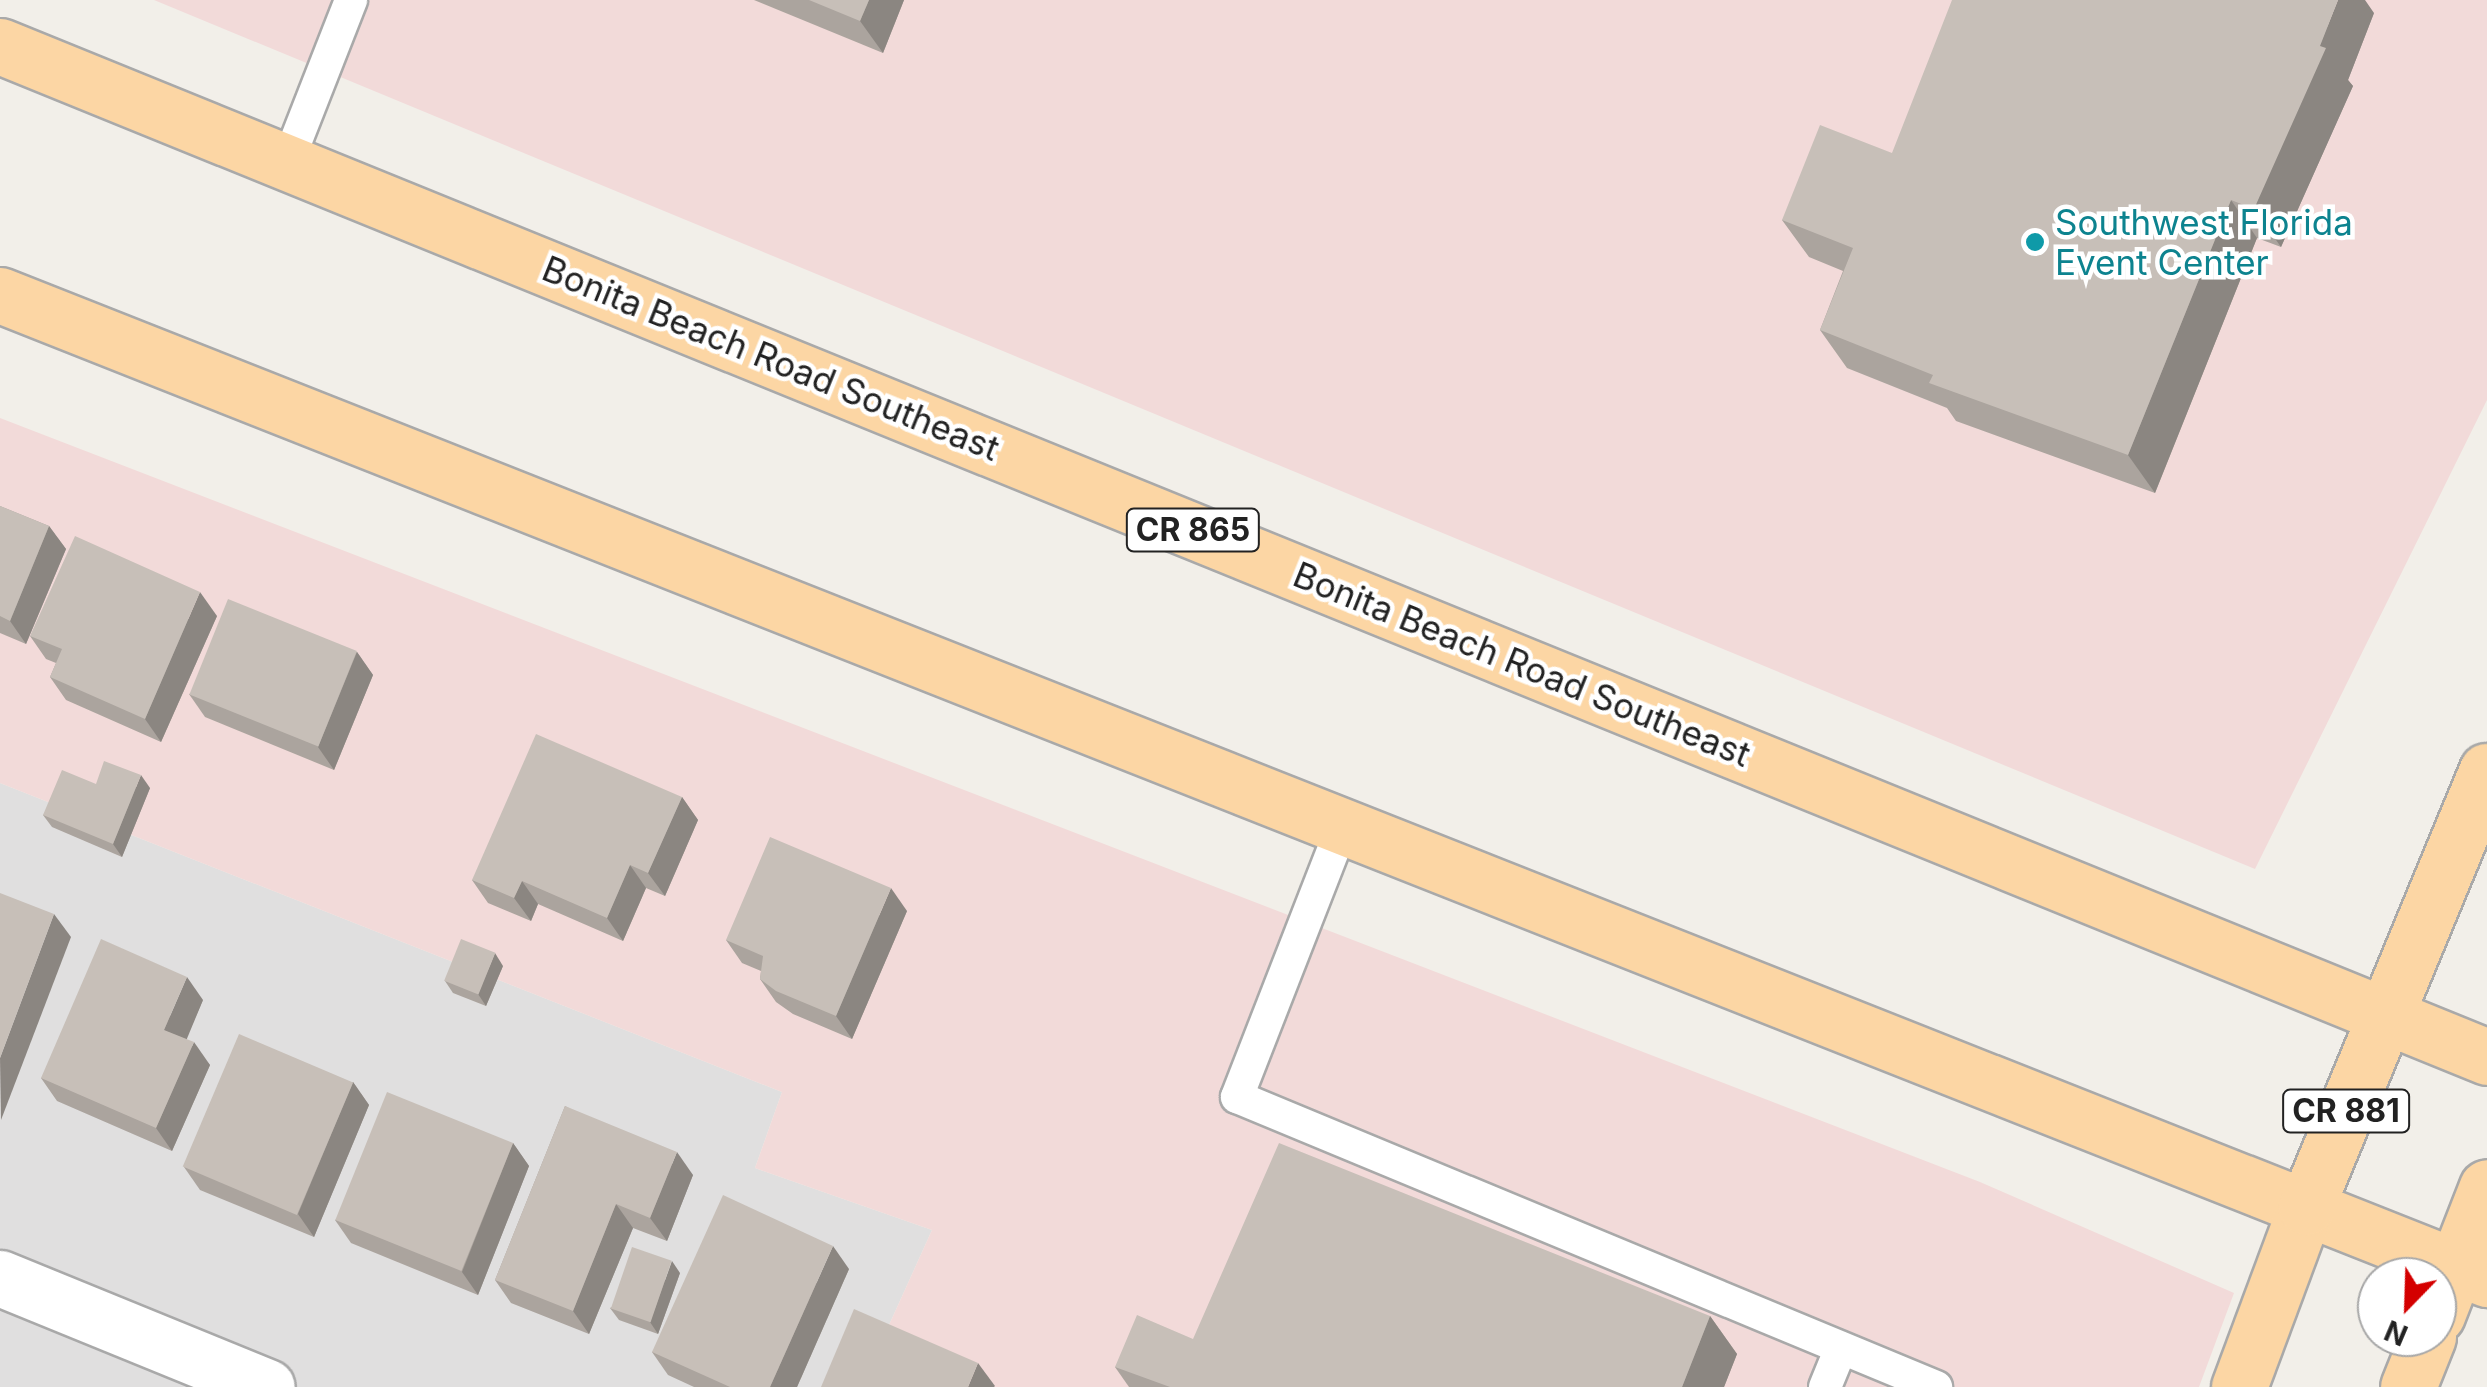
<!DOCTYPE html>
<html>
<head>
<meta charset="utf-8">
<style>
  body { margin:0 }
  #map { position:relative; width:2487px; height:1387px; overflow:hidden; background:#f2efe9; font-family:Inter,sans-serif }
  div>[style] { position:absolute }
  .residential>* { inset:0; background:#e0dfdf }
  .commercial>* { inset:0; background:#f2dad9 }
  .roads { filter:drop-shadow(2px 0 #a9a9a9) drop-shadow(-2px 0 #a9a9a9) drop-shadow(0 2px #a9a9a9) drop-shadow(0 -2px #a9a9a9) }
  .service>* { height:32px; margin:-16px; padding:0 16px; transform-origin:16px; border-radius:16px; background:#fff }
  .minor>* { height:55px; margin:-27.5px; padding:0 27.5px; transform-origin:27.5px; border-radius:27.5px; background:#fff }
  .primary>* { height:55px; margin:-27.5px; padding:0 27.5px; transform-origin:27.5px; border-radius:27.5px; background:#fcd6a4 }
  .wall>* { inset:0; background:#aba49e }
  .shaded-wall>* { inset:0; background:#8b8681 }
  .building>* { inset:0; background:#c7bfb8; transform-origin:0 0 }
  .dots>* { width:28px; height:28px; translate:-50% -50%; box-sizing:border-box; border:5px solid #fff; border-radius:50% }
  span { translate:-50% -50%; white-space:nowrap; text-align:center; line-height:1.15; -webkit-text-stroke:9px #fff; paint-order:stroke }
  .shield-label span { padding:2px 8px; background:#fff; border:2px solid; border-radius:8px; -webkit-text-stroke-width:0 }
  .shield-label { font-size:32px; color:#222; font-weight:700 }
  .culture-label { font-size:35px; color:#0d838f }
  .left { translate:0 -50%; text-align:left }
  .street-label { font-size:35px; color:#222 }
  .north { position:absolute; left:2357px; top:1257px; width:100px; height:100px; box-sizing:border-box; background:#fff; border:2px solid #a7a7a7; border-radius:50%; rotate:203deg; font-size:28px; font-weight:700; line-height:40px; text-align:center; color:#222 }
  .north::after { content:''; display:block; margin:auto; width:35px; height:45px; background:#d40000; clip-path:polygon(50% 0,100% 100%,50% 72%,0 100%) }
</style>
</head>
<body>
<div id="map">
  <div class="residential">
    <i style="clip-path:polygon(0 783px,782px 1092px,755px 1168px,932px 1230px,861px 1387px,0 1387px)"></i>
  </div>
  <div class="commercial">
    <i style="clip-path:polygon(154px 0,2487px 0,2487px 400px,2255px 869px)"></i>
    <i style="clip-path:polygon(0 418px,1980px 1182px,2234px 1293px,2199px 1387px,861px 1387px,932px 1230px,755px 1168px,782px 1092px,0 783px)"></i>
  </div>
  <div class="roads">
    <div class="service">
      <i style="left:288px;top:161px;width:173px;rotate:-68.6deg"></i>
      <i style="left:1343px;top:825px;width:292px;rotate:111.3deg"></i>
      <i style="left:1237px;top:1097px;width:757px;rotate:22.53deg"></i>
      <i style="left:1825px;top:1387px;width:42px;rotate:-67.7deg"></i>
    </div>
    <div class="minor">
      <i style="left:0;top:1278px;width:288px;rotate:22.2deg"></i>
    </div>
    <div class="primary">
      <i style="left:0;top:46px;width:2685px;rotate:22.12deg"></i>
      <i style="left:0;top:295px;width:2675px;rotate:21.59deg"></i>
      <i style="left:2437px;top:1315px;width:137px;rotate:-68.7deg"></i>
      <i style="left:2239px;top:1387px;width:192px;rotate:-69.6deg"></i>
      <i style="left:2306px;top:1207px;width:472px;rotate:-67.5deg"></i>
      <i style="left:2408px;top:1387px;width:54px;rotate:-68.2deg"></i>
    </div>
  </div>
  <div class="wall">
    <i style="clip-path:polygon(754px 0,904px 0,883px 53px)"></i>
    <i style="clip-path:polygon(2374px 13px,2348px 80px,2353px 86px,2281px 247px,2257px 238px,2155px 493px,1956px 421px,1947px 408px,1847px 368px,1820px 330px,1843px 271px,1809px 257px,1782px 220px,1892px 153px)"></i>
    <i style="clip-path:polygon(0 506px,49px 526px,66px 549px,26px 644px,0 633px)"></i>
    <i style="clip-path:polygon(217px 616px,161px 742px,66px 700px,50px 677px,56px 663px,46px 659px,30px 636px)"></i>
    <i style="clip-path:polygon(357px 652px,373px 675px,334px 770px,205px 717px,189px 694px)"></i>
    <i style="clip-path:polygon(96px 784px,150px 788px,122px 857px,52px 827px,43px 815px)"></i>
    <i style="clip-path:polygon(682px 797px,698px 820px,665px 896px,646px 888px,623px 941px,538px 904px,531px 921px,488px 903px,472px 880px)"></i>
    <i style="clip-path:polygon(907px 911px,852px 1039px,793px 1014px,776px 1002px,760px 979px,761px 971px,742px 963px,726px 940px)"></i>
    <i style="clip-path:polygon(503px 966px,486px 1006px,453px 993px,445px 981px)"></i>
    <i style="clip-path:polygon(203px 1000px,186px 1039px,210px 1065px,172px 1151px,57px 1101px,41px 1078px)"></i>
    <i style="clip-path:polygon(353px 1082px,369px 1105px,314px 1237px,200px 1190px,184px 1167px)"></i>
    <i style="clip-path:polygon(565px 1106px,693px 1175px,667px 1241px,633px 1228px,589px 1334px,511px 1303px,495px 1280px)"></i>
    <i style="clip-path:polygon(513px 1143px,529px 1166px,478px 1295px,351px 1243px,335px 1220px)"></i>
    <i style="clip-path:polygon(849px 1269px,797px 1387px,694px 1387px,668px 1375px,652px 1352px)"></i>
    <i style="clip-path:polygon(680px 1273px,658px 1334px,619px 1320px,610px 1308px)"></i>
    <i style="clip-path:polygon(1710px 1316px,1737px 1354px,1724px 1387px,1129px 1387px,1115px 1367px,1193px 1339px)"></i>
  </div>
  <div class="shaded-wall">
    <i style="clip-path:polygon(869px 0,904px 0,883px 53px,860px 21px)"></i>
    <i style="clip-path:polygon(2338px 0,2365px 0,2374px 13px,2348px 80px,2353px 86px,2281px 247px,2254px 209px)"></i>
    <i style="clip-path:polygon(2231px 200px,2257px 238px,2155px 493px,2128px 455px)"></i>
    <i style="clip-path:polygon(49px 526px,66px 549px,26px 644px,10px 621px)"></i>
    <i style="clip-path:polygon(200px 592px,217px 616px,161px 742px,145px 719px)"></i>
    <i style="clip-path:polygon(357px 652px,373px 675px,334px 770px,318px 747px)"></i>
    <i style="clip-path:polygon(141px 775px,150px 788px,122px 857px,113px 844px)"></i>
    <i style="clip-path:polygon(682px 797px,698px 820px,665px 896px,648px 873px)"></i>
    <i style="clip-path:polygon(630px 865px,646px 888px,623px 941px,607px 918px)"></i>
    <i style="clip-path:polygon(522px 881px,538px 904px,531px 921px,514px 898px)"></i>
    <i style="clip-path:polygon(891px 888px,907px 911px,852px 1039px,836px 1016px)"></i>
    <i style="clip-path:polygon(54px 914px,71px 937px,1px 1120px,0 1058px)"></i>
    <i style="clip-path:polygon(495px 953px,503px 966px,486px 1006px,478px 994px)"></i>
    <i style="clip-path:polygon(187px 977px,203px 1000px,181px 1053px,164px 1030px)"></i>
    <i style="clip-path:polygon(194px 1042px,210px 1065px,172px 1151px,156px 1128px)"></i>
    <i style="clip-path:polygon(353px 1082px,369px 1105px,314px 1237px,298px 1214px)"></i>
    <i style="clip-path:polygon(513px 1143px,529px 1166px,478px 1295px,462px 1272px)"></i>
    <i style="clip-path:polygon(677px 1152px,693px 1175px,667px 1241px,650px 1218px)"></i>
    <i style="clip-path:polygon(616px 1204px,633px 1228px,589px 1334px,573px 1311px)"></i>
    <i style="clip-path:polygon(833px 1246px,849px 1269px,797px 1387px,770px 1387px)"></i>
    <i style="clip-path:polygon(672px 1261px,680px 1273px,658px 1334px,650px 1322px)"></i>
    <i style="clip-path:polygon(1710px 1316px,1737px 1354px,1724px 1387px,1682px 1387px)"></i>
    <i style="clip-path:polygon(978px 1363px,995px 1386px,994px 1387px,968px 1387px)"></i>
  </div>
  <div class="building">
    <i style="clip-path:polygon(809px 0,869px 0,860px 21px)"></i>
    <i style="clip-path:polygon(1952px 0,2338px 0,2320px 46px,2326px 48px,2254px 209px,2231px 200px,2128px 455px,1929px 383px,1933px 375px,1820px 330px,1853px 248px,1782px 220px,1820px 125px,1892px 153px)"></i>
    <i style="clip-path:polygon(0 506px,49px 526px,10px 621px,0 616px)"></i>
    <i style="clip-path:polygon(75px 536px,200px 592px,145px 719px,50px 677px,62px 649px,30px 636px)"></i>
    <i style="left:228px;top:599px;width:139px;height:103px;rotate:22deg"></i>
    <i style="clip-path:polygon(536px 734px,682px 797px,648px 873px,630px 865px,607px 918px,522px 881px,514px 898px,472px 880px)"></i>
    <i style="clip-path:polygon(104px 761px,141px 775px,113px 844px,43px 815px,62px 770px,96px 784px)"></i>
    <i style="clip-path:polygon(770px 837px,891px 888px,836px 1016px,776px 991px,760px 979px,763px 956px,726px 940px)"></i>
    <i style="clip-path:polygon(0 893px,54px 914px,0 1058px)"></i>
    <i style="clip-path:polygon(101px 939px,187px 977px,164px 1030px,194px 1042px,156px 1128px,41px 1078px)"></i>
    <i style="left:461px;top:939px;width:37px;height:45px;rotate:22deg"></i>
    <i style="left:239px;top:1034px;width:124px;height:144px;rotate:23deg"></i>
    <i style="left:387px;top:1092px;width:136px;height:138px;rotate:22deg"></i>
    <i style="clip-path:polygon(565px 1106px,677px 1152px,650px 1218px,616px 1204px,573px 1311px,495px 1280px)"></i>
    <i style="clip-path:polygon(1279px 1143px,1710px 1316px,1682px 1387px,1170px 1387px,1115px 1367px,1137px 1315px,1193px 1339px)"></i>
    <i style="clip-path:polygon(723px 1195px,833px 1246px,770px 1387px,730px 1387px,652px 1352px)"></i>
    <i style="left:632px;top:1247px;width:42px;height:65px;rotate:19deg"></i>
    <i style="clip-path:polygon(854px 1309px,978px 1363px,968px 1387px,821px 1387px)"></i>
  </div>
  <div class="dots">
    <i style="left:2035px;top:242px;background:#0f9aa8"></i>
  </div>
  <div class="shield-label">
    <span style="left:1193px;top:530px">CR 865</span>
    <span style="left:2346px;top:1111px">CR 881</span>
  </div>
  <div class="culture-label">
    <span class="left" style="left:2055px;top:242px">Southwest Florida<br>Event Center</span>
  </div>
  <div class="street-label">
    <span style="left:771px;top:358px;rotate:22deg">Bonita Beach Road Southeast</span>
    <span style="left:1522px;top:664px;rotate:22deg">Bonita Beach Road Southeast</span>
  </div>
  <div class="north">N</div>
</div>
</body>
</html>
